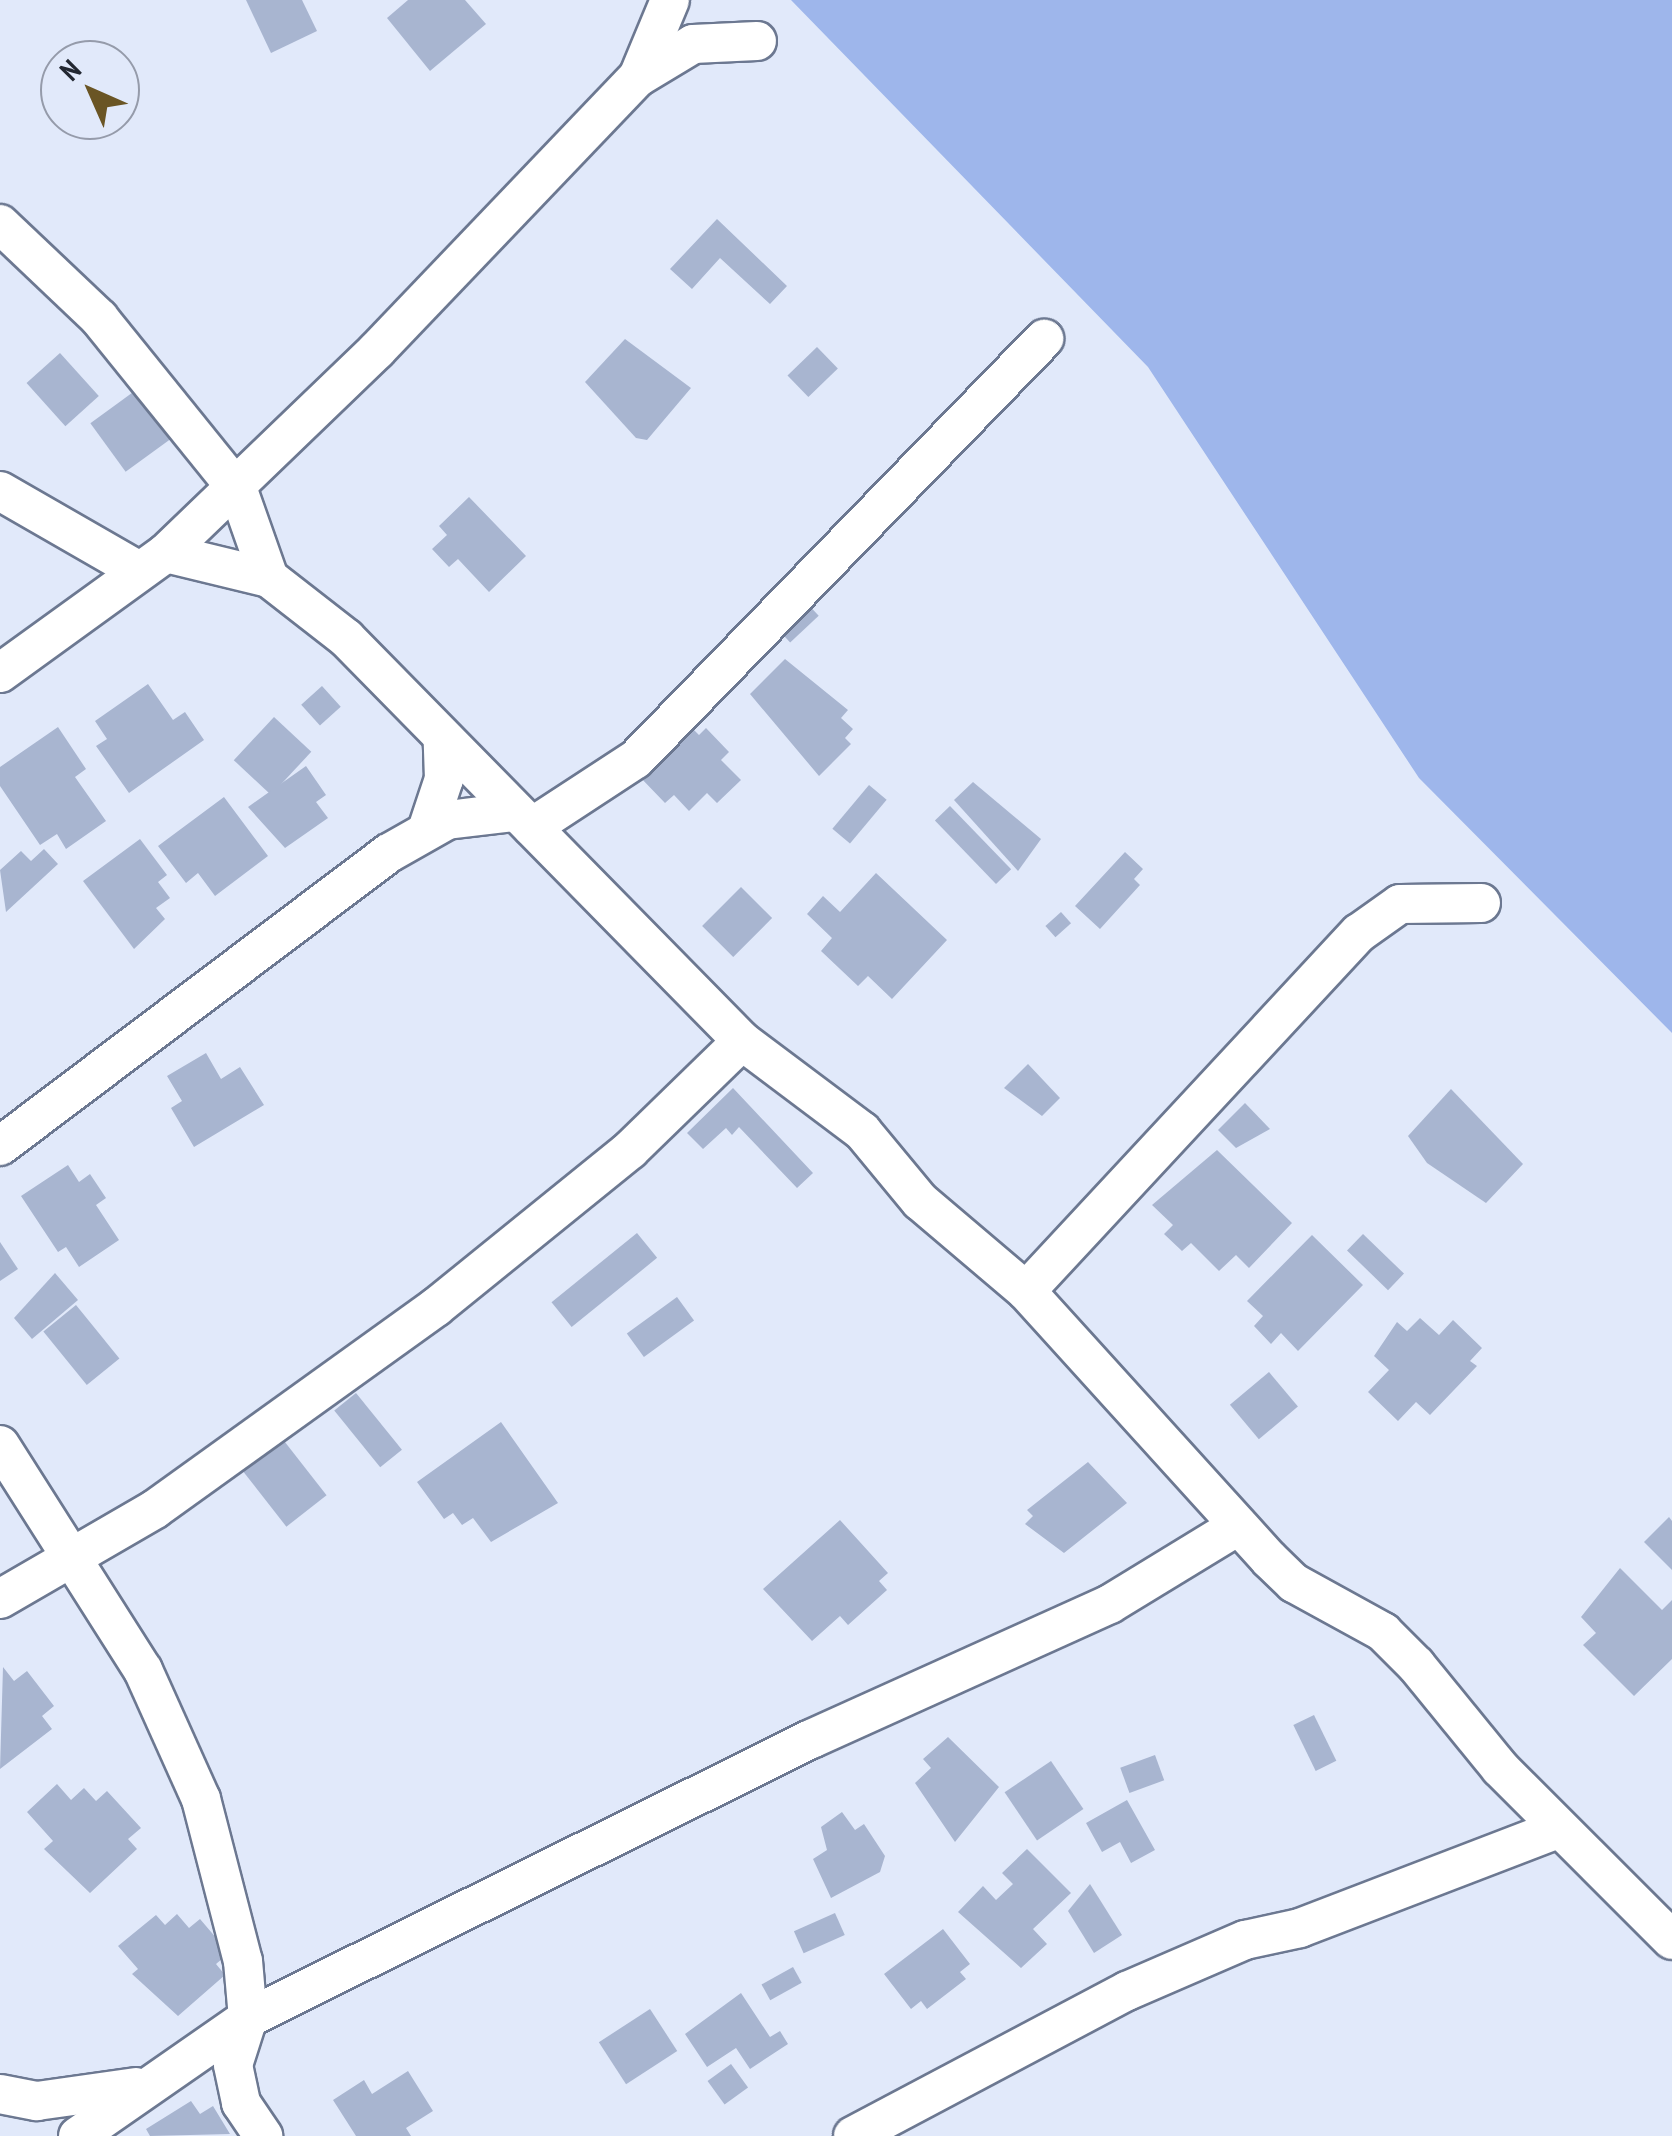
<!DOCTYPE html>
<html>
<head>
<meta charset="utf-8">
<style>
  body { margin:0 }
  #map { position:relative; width:1672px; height:2136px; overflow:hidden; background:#e1e9fa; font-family:"PT Sans Narrow",sans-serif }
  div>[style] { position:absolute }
  .green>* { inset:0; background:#9eb6eb }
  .building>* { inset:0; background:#a8b5d0; transform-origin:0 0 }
  .roads { filter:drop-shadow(2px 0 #6c7891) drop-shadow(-2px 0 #6c7891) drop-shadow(0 2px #6c7891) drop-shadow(0 -2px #6c7891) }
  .street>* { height:38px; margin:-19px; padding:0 19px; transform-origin:19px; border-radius:19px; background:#fff }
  span { translate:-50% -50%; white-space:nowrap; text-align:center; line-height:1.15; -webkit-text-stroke:9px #e1e9fa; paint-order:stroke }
  .north { position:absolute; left:40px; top:40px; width:100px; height:100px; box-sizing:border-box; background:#e1e9fa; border:2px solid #959baa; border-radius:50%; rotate:315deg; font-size:28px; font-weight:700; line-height:40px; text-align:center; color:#222731 }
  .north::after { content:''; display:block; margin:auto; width:35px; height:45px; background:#6a5524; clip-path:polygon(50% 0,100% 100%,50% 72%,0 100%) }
</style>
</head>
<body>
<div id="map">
  <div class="green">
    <i style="clip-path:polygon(791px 0,1672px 0,1672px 1033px,1419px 778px,1148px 367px)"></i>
  </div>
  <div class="building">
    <i style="clip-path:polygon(246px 0,302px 0,317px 31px,271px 53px)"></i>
    <i style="clip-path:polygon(408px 0,465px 0,486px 24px,430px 71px,387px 18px)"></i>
    <i style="clip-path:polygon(717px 219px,787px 286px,770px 304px,720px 258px,692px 289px,670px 269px)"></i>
    <i style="clip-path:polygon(625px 339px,691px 388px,647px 440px,636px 438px,585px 382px)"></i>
    <i style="left:817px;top:347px;width:30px;height:41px;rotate:46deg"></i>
    <i style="left:60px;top:353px;width:58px;height:45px;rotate:48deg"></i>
    <i style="left:147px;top:382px;width:60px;height:70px;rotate:54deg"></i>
    <i style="clip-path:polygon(469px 497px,526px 556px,489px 592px,458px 559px,449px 567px,432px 549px,447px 535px,439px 526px)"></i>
    <i style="left:803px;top:599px;width:23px;height:39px;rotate:47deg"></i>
    <i style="clip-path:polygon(785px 659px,848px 710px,841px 718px,853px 729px,845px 738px,851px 744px,819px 776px,750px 694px)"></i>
    <i style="clip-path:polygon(148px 684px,173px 720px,185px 712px,204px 740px,129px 793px,96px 746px,107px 739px,95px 721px)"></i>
    <i style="left:322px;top:686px;width:28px;height:28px;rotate:48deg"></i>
    <i style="left:274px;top:717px;width:51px;height:59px;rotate:43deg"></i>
    <i style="clip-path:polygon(690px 726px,699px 735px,706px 728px,729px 752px,721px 760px,741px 780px,717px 803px,707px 793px,689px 811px,674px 795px,665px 803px,639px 776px)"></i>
    <i style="clip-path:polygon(58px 727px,86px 769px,75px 777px,106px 821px,66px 849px,57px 834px,40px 845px,0 786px,0 767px)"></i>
    <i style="clip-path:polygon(306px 766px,326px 795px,316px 802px,328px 818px,285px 848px,248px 807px)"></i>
    <i style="clip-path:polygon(973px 782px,1041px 839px,1018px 871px,954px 800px)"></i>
    <i style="left:869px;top:785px;width:23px;height:57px;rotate:40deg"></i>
    <i style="clip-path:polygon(224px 797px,268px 856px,215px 896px,198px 873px,186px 883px,158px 846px)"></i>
    <i style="left:950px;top:806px;width:88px;height:21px;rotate:46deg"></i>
    <i style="clip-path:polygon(140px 839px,167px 875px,158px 882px,170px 898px,156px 908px,165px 919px,134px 949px,83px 881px)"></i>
    <i style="clip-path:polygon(44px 849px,58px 864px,6px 912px,0 870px,21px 851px,31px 861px)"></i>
    <i style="clip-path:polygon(1125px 852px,1143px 869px,1134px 879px,1140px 885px,1100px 929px,1075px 906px)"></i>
    <i style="clip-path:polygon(876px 873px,947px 940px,892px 999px,868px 976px,858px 986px,821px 951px,832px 938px,807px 914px,823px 896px,840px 912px)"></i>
    <i style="left:741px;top:887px;width:44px;height:55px;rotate:45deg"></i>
    <i style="left:1061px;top:912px;width:15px;height:21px;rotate:48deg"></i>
    <i style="clip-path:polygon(206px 1053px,221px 1079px,240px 1067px,264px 1105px,194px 1147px,171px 1108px,182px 1101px,167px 1076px)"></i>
    <i style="clip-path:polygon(1028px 1064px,1060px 1098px,1042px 1116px,1004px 1088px)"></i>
    <i style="clip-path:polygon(733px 1088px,813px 1173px,797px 1188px,739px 1127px,732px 1135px,726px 1128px,703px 1149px,687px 1133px)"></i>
    <i style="clip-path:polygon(1451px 1089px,1523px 1164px,1486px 1203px,1427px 1163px,1408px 1136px)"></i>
    <i style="clip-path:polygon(1245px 1103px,1270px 1129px,1236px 1148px,1218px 1130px)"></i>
    <i style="clip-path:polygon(1217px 1150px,1292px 1223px,1249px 1268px,1236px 1255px,1219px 1271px,1191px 1243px,1182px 1251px,1164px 1234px,1173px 1225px,1152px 1205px)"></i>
    <i style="clip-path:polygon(68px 1165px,79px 1182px,90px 1174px,106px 1198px,96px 1205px,119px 1240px,79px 1267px,66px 1247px,58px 1252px,21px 1196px)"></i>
    <i style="left:637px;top:1233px;width:32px;height:110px;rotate:51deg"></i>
    <i style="left:1363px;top:1234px;width:57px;height:23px;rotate:44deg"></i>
    <i style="clip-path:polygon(1312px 1235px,1363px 1285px,1298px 1351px,1281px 1333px,1271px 1344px,1254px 1326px,1263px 1316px,1247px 1301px)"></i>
    <i style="clip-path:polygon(0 1242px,18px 1269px,0 1281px)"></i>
    <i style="clip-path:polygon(55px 1273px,78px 1300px,32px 1339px,14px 1318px)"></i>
    <i style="left:677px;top:1297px;width:29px;height:62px;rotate:54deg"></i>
    <i style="left:76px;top:1305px;width:69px;height:42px;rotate:51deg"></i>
    <i style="clip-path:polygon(1420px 1318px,1439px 1335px,1453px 1320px,1482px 1348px,1470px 1361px,1477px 1366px,1430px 1415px,1416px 1402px,1398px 1421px,1368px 1392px,1389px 1370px,1374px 1356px,1397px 1322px,1407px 1331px)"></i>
    <i style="left:1269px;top:1372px;width:45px;height:51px;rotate:50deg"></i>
    <i style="left:356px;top:1393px;width:73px;height:28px;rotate:51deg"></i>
    <i style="clip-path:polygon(501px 1422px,558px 1503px,491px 1542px,473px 1518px,462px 1525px,453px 1513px,444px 1519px,417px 1482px)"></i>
    <i style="left:281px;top:1437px;width:74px;height:51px;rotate:52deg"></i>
    <i style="clip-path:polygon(1088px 1462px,1127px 1503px,1064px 1553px,1025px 1524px,1033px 1516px,1027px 1510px)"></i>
    <i style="clip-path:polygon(1669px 1517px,1672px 1521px,1672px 1570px,1644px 1542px)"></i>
    <i style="clip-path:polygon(840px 1520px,888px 1573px,879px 1581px,887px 1590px,848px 1625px,840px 1616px,812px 1641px,763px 1589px)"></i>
    <i style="clip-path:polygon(1620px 1568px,1662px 1610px,1672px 1600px,1672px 1659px,1634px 1696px,1583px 1645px,1596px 1633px,1581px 1617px)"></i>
    <i style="clip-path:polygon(3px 1667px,14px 1681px,27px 1671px,54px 1706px,42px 1716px,52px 1729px,0 1769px)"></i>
    <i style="left:1314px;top:1715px;width:51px;height:23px;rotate:64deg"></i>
    <i style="clip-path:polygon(948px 1737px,999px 1787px,955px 1842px,915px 1783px,931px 1768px,923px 1759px)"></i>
    <i style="left:1155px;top:1755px;width:27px;height:37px;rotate:70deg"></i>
    <i style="left:1051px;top:1761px;width:58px;height:56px;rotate:56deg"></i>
    <i style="clip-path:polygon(57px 1784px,71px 1800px,84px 1788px,96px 1801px,107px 1791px,141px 1828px,128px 1839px,137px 1849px,90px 1893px,44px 1849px,53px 1841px,27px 1812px)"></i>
    <i style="clip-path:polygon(1127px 1800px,1155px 1850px,1131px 1863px,1120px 1842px,1102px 1852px,1086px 1823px)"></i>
    <i style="clip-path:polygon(842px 1812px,855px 1830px,864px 1824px,885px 1856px,880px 1872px,831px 1898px,813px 1859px,827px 1850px,821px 1827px)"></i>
    <i style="clip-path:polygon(1027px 1849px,1071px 1893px,1033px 1929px,1047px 1944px,1021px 1968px,958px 1912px,983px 1886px,996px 1900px,1013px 1884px,1002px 1873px)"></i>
    <i style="clip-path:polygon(1090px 1884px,1122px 1935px,1094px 1953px,1068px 1911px)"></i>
    <i style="left:835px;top:1913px;width:24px;height:45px;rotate:66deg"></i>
    <i style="clip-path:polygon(177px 1914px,189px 1928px,200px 1919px,229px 1953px,216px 1964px,225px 1975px,178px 2016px,132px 1974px,138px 1969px,118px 1946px,156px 1915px,165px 1925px)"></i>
    <i style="clip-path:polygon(943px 1929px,970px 1964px,960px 1972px,966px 1979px,927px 2009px,921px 2001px,911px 2009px,884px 1974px)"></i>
    <i style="left:793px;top:1967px;width:18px;height:36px;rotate:61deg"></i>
    <i style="clip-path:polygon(741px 1993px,770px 2037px,780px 2031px,788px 2044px,750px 2069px,736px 2048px,707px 2067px,685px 2034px)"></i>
    <i style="left:650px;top:2009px;width:50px;height:61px;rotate:57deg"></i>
    <i style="left:731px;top:2064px;width:29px;height:29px;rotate:54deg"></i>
    <i style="clip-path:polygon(408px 2071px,433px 2111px,406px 2128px,411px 2136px,356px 2136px,333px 2100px,364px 2080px,372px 2094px)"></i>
    <i style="clip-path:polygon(191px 2101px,200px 2114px,213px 2106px,230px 2134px,150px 2136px,146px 2129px)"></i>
  </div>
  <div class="roads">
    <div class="street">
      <i style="left:640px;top:76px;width:62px;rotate:-31.1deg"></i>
      <i style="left:693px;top:44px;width:64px;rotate:-2.7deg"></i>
      <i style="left:0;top:224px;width:137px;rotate:43.5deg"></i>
      <i style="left:99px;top:318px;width:221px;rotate:51.1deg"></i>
      <i style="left:238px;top:490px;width:93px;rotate:70.6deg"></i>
      <i style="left:0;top:491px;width:160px;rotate:29.9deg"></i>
      <i style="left:166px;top:553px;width:106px;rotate:13.6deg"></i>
      <i style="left:269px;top:578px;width:98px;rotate:37.9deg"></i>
      <i style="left:346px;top:638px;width:565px;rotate:45.5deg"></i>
      <i style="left:742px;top:1041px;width:150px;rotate:36.9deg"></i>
      <i style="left:862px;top:1131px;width:91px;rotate:50.4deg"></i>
      <i style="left:920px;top:1201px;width:139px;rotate:40.3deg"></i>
      <i style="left:1026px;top:1291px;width:362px;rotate:47.8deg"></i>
      <i style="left:1269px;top:1559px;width:35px;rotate:44deg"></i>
      <i style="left:1294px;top:1583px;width:102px;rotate:28.8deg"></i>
      <i style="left:1383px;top:1632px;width:47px;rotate:45deg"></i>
      <i style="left:1416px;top:1665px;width:133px;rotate:50.8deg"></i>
      <i style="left:1500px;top:1768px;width:243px;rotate:45deg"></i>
      <i style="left:0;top:673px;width:205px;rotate:-35.9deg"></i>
      <i style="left:166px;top:553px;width:293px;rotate:-43.9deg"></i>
      <i style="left:377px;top:350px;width:378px;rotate:-46.3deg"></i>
      <i style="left:638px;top:77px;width:83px;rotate:-67.4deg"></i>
      <i style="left:428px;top:827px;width:51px;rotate:-71.6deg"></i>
      <i style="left:444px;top:779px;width:37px;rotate:-92deg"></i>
      <i style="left:532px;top:827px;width:124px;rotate:-33.2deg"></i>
      <i style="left:636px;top:759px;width:586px;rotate:-45.83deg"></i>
      <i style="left:0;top:1146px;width:487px;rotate:-37deg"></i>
      <i style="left:389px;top:853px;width:67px;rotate:-29.6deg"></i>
      <i style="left:447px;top:820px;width:66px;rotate:-6.9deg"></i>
      <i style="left:1026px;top:1291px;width:489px;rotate:-47.1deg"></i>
      <i style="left:1359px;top:933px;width:50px;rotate:-35.3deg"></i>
      <i style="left:1400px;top:904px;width:81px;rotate:-0.7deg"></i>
      <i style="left:0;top:1445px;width:267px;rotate:57.6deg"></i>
      <i style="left:143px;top:1670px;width:141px;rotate:65.8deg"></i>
      <i style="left:201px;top:1799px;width:167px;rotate:75.5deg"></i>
      <i style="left:243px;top:1961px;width:57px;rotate:85deg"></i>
      <i style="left:248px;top:2018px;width:49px;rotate:107.7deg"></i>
      <i style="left:233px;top:2065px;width:39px;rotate:78deg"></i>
      <i style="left:241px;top:2103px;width:40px;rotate:56deg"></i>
      <i style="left:0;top:1599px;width:179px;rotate:-30.1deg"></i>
      <i style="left:155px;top:1509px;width:346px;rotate:-35.7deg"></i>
      <i style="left:436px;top:1307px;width:250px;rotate:-39deg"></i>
      <i style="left:630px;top:1150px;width:156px;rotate:-44.2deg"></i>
      <i style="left:0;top:2094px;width:38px;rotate:11deg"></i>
      <i style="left:37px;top:2101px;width:100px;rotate:-8deg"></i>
      <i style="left:78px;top:2136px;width:207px;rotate:-34.8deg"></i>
      <i style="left:248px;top:2018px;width:628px;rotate:-26.36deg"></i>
      <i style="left:811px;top:1739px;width:328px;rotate:-24.3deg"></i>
      <i style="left:1110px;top:1604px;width:150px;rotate:-31.4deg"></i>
      <i style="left:853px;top:2136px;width:310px;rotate:-27.9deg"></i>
      <i style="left:1127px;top:1991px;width:129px;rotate:-23.4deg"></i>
      <i style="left:1245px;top:1940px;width:56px;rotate:-12.3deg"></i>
      <i style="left:1300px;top:1928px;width:276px;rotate:-21deg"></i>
    </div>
  </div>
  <div class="north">N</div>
</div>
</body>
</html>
